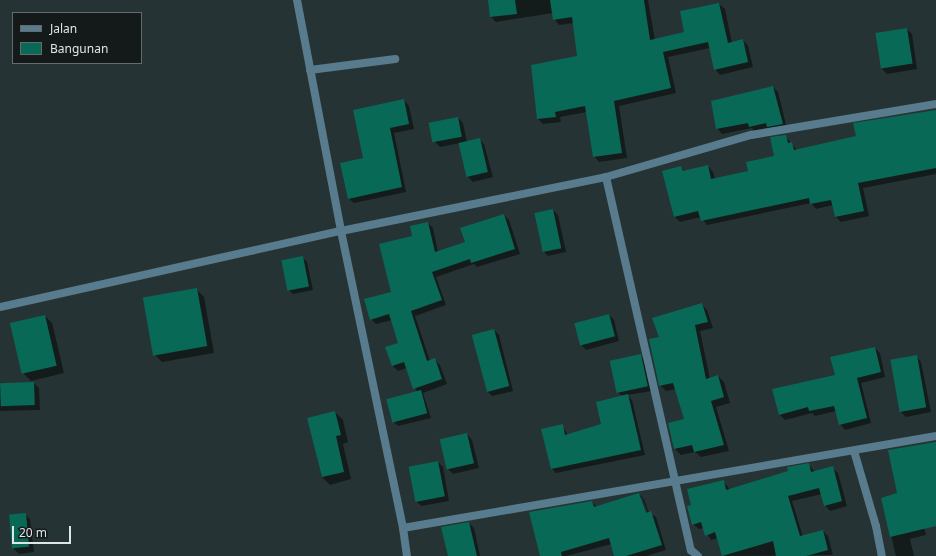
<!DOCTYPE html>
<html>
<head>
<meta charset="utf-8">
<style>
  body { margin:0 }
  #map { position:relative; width:936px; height:556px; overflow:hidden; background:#263334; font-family:"Noto Sans",sans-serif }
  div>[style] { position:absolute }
  .shadow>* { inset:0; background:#0007 }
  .building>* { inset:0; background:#086957; transform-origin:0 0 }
  .lane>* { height:8px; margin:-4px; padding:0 4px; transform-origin:4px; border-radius:4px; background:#587b8d }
  .street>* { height:8px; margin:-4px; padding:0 4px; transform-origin:4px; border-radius:4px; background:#587b8d }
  span { translate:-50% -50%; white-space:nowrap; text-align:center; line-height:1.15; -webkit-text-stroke:3px #14191a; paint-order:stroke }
  .legend { position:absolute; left:12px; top:12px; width:130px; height:52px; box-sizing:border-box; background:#14191a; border:1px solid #656b6c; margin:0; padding:5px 7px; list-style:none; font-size:12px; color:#dee6e7 }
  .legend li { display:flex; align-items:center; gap:8px; height:20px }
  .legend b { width:20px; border:1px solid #656b6c }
  .scale { position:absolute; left:12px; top:526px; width:59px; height:18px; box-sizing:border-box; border:2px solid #dee6e7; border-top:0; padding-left:5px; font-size:12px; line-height:14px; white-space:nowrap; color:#dee6e7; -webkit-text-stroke:3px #14191a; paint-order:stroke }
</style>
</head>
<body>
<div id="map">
  <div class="shadow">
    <i style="clip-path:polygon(489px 0,648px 0,655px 40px,685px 33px,719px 4px,725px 9px,732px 43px,743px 40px,748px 46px,753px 67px,720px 75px,715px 69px,710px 48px,668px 57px,676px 93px,619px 106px,627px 158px,599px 162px,594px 156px,587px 112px,560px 117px,561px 122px,543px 124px,538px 119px,579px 57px,574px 23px,559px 25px,554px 19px,553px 13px,496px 22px,491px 17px)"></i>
    <i style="clip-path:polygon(907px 29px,912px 34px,917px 69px,887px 74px,882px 69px)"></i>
    <i style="clip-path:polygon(773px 87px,778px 92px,787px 129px,755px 132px,752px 128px,722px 134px,717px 128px)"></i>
    <i style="clip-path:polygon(404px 100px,409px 106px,414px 129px,394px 133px,406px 192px,354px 203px,348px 198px,364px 159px)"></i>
    <i style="clip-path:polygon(936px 112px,936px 174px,863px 188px,869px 216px,841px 222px,836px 217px,833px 205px,816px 209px,811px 203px,707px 225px,701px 217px,680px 222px,675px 217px,681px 167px,685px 172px,708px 166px,713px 172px,715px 179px,749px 171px,776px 157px,785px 136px,797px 150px,857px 137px)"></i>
    <i style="clip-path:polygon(458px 118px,463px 123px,467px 142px,479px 139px,484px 144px,493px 177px,473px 182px,468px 177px,460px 143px,440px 147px,435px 142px)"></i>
    <i style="clip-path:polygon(553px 210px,558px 215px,566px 252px,548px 256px,543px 251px,535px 213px)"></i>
    <i style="clip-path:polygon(504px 215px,509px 220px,520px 254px,477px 267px,474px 264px,436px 277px,446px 305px,415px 316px,430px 361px,435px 360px,440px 365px,447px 384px,423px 393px,431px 418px,398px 426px,393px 421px,417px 392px,407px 368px,398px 371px,393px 366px,400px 343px,392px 320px,376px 324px,371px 319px,392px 292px,413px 237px,428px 223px,433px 228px,438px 252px,466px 242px)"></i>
    <i style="clip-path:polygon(302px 257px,307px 262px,313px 290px,293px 294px,288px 289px)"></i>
    <i style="clip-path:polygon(196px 289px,204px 297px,214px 353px,162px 362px,154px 354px)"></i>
    <i style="clip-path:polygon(701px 304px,707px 310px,713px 328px,700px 331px,710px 379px,718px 376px,724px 382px,730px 403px,716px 407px,729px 451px,701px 457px,695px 452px,681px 455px,675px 449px,686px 420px,676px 389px,666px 391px,660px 385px,660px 338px)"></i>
    <i style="clip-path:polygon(609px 315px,614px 320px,619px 341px,586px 350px,581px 345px)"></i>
    <i style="clip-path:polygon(45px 316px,52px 323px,64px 373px,31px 381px,24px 374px)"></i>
    <i style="clip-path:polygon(494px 330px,499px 335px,513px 391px,492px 396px,487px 391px,473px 336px)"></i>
    <i style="clip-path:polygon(875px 348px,880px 353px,885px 377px,861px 383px,871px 423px,845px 430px,840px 424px,836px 411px,815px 416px,812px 413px,785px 420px,780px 415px,773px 390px,836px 376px)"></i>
    <i style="clip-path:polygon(640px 355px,645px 360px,652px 391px,627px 395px,632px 400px,645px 455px,556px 473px,552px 469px,562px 425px,568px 435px,602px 425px,622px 396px,616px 391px)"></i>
    <i style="clip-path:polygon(916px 356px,921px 362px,931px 412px,906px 417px,901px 412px)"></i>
    <i style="clip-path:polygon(34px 383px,39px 388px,40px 410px,0 411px,0 384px)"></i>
    <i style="clip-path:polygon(335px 412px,343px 420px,348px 442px,343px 444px,351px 479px,330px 485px,322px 477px,308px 419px)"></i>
    <i style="clip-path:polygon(467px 434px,472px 440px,479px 468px,453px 474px,448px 469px)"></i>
    <i style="clip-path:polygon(936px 442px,936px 494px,917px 497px,926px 535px,910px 539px,914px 556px,896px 556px,882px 498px,899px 494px)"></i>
    <i style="clip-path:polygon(438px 462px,443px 467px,449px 501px,421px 506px,416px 501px)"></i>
    <i style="clip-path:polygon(809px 465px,815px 472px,832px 468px,838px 473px,847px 506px,830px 511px,825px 505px,822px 494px,792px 501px,803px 537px,823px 531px,828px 536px,833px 555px,724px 556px,718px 538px,711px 540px,704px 528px,699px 529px,693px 524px,723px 481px,730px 490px)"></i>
    <i style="clip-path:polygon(evenodd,639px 494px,644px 499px,649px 513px,656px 517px,666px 550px,646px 556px,615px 556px,612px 544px,566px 556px,542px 556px,592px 502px,597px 507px,639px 494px,640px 498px,642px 498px,649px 517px,647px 518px,640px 498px)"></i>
    <i style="clip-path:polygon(25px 514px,30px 519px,34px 552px,19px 554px,14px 549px)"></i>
    <i style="clip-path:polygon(469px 523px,474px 528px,480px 556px,449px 556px)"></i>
  </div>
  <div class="building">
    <i style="clip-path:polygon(488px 0,515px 0,517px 14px,490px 17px)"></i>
    <i style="clip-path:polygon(550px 0,644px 0,650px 40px,684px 32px,680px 11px,719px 3px,728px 43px,743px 39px,748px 62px,714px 70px,708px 42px,663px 52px,671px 88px,614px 101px,622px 153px,593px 157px,585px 106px,555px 112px,556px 117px,537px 119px,531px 65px,577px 56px,572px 17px,553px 20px)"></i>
    <i style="left:907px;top:28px;width:36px;height:32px;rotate:81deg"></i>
    <i style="clip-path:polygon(773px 86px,783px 124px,767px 127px,766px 123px,749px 127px,748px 123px,716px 129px,711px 101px)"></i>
    <i style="clip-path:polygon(404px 99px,409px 124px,390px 128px,402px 187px,348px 199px,340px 163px,363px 158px,353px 110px)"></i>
    <i style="clip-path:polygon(936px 110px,936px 168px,858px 183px,864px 211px,835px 217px,831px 200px,810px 204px,809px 198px,701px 221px,698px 211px,674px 217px,662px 171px,681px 166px,683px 171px,708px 165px,711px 179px,748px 171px,746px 162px,774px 156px,770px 137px,786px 135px,788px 143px,792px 142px,794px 150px,856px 136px,853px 123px)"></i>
    <i style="left:458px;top:117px;width:20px;height:30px;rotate:79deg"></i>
    <i style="left:480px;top:138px;width:35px;height:22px;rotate:77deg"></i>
    <i style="left:553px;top:209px;width:40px;height:19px;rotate:78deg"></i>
    <i style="clip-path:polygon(504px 214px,515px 249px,471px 263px,470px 259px,432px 272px,442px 300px,411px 311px,427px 361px,435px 358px,442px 379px,413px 389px,404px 362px,392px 366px,385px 347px,398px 343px,389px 314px,370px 320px,364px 299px,391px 292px,379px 244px,412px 236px,410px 226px,428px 222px,435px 252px,465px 242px,460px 228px)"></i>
    <i style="left:303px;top:256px;width:31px;height:22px;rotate:79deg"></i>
    <i style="left:197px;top:288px;width:59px;height:55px;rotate:80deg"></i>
    <i style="clip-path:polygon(702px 303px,708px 322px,695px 325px,706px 379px,718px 375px,724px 397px,711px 401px,724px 445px,694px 452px,692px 445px,674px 449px,668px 423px,684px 419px,673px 383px,659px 386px,649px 339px,659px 337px,652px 318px)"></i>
    <i style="left:609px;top:314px;width:23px;height:36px;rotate:75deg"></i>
    <i style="left:45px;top:315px;width:52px;height:36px;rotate:77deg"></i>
    <i style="left:494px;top:329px;width:59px;height:23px;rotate:75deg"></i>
    <i style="clip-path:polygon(875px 347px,881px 372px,857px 378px,867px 418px,839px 425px,834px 406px,809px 411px,808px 407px,779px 415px,772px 389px,835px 375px,830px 357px)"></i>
    <i style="left:641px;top:354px;width:33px;height:32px;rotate:78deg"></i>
    <i style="left:917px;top:355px;width:53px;height:27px;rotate:80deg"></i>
    <i style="left:34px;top:382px;width:23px;height:34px;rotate:88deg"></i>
    <i style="left:421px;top:390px;width:24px;height:36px;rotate:75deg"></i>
    <i style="clip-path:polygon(628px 394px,641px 450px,551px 469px,541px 429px,563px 424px,565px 435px,601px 424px,596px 402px)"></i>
    <i style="clip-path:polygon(335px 411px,341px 435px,336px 436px,344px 472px,322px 477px,307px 418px)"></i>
    <i style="left:467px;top:433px;width:31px;height:28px;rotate:77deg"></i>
    <i style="clip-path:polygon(936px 442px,936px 526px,890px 537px,881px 498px,897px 493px,888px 450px)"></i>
    <i style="left:438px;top:461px;width:36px;height:30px;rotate:79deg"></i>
    <i style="clip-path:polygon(809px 463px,811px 472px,833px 466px,842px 501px,824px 506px,819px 488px,788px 496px,800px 536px,823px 530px,828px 550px,806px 556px,776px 556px,773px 541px,722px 556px,715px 532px,705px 536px,701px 522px,692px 525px,687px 506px,691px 505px,687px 489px,724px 480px,726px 490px,788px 471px,787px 467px)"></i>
    <i style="clip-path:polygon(639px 493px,646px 513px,651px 511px,662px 545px,626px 556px,614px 556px,609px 538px,561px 552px,562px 556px,540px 556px,529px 512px,592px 501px,594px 507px)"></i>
    <i style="left:26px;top:513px;width:34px;height:17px;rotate:85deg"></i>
    <i style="clip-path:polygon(469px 522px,477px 556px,448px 556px,441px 527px)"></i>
  </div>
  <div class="lane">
    <i style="left:310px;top:70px;width:86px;rotate:-7.4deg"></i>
  </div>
  <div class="street">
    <i style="left:297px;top:0;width:235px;rotate:79.2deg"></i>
    <i style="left:341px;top:231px;width:303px;rotate:78.2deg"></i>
    <i style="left:403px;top:528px;width:28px;rotate:82deg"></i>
    <i style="left:606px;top:177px;width:383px;rotate:77.2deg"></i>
    <i style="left:691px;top:550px;width:9px;rotate:41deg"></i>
    <i style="left:0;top:307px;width:349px;rotate:-12.6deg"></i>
    <i style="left:341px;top:231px;width:270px;rotate:-11.5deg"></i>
    <i style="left:606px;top:177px;width:151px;rotate:-16.2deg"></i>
    <i style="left:751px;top:135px;width:188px;rotate:-9.5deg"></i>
    <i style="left:854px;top:451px;width:78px;rotate:73.7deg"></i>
    <i style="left:876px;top:526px;width:31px;rotate:79deg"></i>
    <i style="left:403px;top:528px;width:541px;rotate:-9.79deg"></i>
  </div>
  <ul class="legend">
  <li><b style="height:5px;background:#587b8d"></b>Jalan</li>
  <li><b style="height:11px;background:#086957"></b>Bangunan</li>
  </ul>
  <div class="scale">20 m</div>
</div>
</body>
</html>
